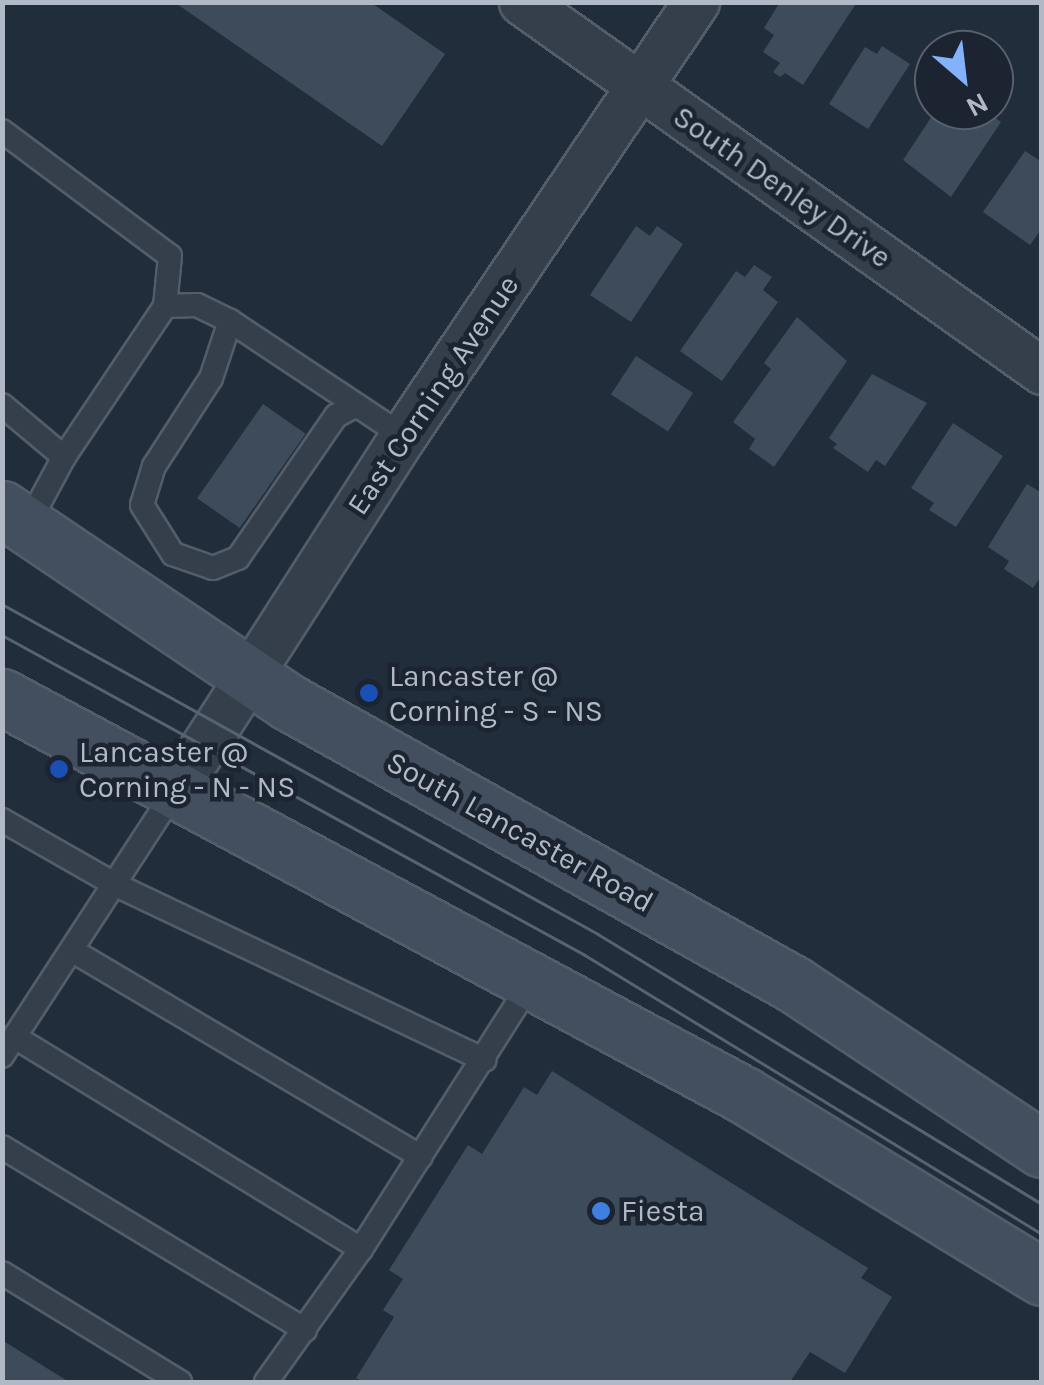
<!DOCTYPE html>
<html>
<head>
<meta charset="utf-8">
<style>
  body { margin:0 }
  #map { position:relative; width:1044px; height:1385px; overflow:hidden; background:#222d3b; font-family:Karla,sans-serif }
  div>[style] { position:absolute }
  .building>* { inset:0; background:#3e4b5b; transform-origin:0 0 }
  .roads { filter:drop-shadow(2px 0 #545c69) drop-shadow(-2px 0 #545c69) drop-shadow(0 2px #545c69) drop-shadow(0 -2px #545c69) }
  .service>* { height:22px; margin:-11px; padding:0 11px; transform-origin:11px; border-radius:11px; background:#353f4b }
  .minor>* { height:45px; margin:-22.5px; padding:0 22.5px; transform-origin:22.5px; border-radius:22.5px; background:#353f4b }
  .secondary>* { height:55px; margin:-27.5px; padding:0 27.5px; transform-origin:27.5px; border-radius:27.5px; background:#434e5e }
  .tram>* { height:2.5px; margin:-1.25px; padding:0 1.25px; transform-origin:1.25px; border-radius:1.25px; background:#576373 }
  .dots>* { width:28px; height:28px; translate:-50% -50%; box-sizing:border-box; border:5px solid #1b2430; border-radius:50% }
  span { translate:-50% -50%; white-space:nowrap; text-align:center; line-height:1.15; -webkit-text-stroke:9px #1b2430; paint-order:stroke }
  .street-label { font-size:30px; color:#b1b9c7 }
  .poi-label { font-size:30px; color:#b1b9c7 }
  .left { translate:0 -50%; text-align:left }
  .frame { position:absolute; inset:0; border:5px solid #b1b9c7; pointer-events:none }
  .north { position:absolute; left:914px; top:30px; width:100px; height:100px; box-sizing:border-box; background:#1b2430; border:2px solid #57606c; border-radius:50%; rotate:152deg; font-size:28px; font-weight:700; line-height:40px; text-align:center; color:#b1b9c7 }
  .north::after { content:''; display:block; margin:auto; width:35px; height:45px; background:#83b1fa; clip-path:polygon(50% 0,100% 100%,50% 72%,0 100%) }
</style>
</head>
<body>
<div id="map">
  <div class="building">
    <i style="clip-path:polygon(174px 2px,370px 2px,445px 54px,382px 146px)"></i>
    <i style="clip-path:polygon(780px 2px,857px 2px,803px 85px,785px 73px,780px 77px,773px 72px,780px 63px,763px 52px,774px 35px,764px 28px)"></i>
    <i style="clip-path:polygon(882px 46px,910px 64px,868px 129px,829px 104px,865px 47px,877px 54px)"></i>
    <i style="clip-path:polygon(936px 110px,985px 110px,1001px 122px,951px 197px,903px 160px)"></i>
    <i style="clip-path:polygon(1025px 151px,1042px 162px,1042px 228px,1030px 245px,983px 212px)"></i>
    <i style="clip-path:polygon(636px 226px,650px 236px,657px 226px,683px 244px,631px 322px,590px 295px)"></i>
    <i style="clip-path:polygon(754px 265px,772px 277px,763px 290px,778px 302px,722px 381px,680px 351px,736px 271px,745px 277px)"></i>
    <i style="clip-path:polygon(797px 317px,847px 361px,774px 467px,749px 449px,755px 439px,733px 422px,771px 369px,764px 363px)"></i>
    <i style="left:636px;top:356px;width:68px;height:46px;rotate:33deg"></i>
    <i style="clip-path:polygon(872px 374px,927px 403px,885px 466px,876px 460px,868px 472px,833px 448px,837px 444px,829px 438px)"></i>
    <i style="left:263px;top:404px;width:52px;height:115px;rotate:35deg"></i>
    <i style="clip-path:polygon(953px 423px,1003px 456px,956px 527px,929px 510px,934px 503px,911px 488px)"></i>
    <i style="clip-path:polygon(1027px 484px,1042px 493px,1042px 575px,1033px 588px,1004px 569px,1009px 561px,988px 547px)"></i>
    <i style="clip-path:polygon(552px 1071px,868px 1268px,861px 1278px,892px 1297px,845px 1373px,810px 1352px,790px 1382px,364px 1382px,356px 1378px,394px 1317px,383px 1310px,403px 1279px,389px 1270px,468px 1145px,482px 1154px,524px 1087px,537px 1095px)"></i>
    <i style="clip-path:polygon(2px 1340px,69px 1382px,2px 1382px)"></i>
  </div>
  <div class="roads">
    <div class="service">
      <i style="left:2px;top:131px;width:209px;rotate:36.7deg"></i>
      <i style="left:170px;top:256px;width:50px;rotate:95.7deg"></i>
      <i style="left:230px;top:321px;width:208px;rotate:33.6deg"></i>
      <i style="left:2px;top:405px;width:81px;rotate:40deg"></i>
      <i style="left:28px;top:524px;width:76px;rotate:-61.8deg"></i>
      <i style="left:64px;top:457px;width:182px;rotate:-56.2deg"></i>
      <i style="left:165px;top:306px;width:32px;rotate:-2deg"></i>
      <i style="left:197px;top:305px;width:37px;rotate:26deg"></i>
      <i style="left:230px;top:321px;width:60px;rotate:108.4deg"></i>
      <i style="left:211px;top:378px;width:105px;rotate:122.9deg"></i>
      <i style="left:154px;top:466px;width:41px;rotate:107.1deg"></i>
      <i style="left:142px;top:505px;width:58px;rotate:57.7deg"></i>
      <i style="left:173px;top:554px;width:42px;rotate:19.3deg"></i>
      <i style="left:213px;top:568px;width:27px;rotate:-22deg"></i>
      <i style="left:238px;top:558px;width:173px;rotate:-55.4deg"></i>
      <i style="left:336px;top:416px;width:19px;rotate:-28deg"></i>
      <i style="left:2px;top:820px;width:131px;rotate:29.7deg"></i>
      <i style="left:116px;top:885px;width:408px;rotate:25.4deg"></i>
      <i style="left:73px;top:951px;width:404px;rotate:30.6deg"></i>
      <i style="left:15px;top:1037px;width:406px;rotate:31.5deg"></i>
      <i style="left:2px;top:1056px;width:316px;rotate:-56.9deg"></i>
      <i style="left:2px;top:1147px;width:354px;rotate:31.1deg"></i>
      <i style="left:2px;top:1273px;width:209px;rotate:31.5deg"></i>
      <i style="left:266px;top:1382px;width:163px;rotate:-54.5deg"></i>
      <i style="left:361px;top:1249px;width:314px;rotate:-57.5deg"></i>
    </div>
    <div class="minor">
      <i style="left:522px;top:2px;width:638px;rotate:35.36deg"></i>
      <i style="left:175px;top:791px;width:422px;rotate:-57.3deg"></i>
      <i style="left:403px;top:436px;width:524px;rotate:-55.98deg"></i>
    </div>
    <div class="secondary">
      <i style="left:2px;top:509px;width:347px;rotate:34deg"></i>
      <i style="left:290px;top:703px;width:578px;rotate:29.18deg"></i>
      <i style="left:795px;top:985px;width:296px;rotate:33.6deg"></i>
      <i style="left:2px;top:697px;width:842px;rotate:28.21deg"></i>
      <i style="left:744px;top:1095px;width:349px;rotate:31.4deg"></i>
    </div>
  </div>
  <div class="tram">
    <i style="left:2px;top:604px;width:681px;rotate:28.97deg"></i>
    <i style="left:598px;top:934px;width:520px;rotate:31.3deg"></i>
    <i style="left:2px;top:635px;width:665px;rotate:28.76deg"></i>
    <i style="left:585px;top:955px;width:535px;rotate:31.4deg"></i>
  </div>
  <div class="dots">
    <i style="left:369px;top:693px;background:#1a4fb4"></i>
    <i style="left:59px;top:769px;background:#1a4fb4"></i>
    <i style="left:601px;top:1211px;background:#3f7fe0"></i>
  </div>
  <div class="street-label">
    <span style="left:782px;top:187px;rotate:35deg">South Denley Drive</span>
    <span style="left:433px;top:395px;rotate:-56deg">East Corning Avenue</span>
    <span style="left:520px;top:832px;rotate:29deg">South Lancaster Road</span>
  </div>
  <div class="poi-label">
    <span class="left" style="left:389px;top:693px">Lancaster @<br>Corning - S - NS</span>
    <span class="left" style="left:79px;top:769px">Lancaster @<br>Corning - N - NS</span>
    <span class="left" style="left:621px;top:1211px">Fiesta</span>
  </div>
  <div class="frame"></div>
  <div class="north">N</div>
</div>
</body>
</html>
